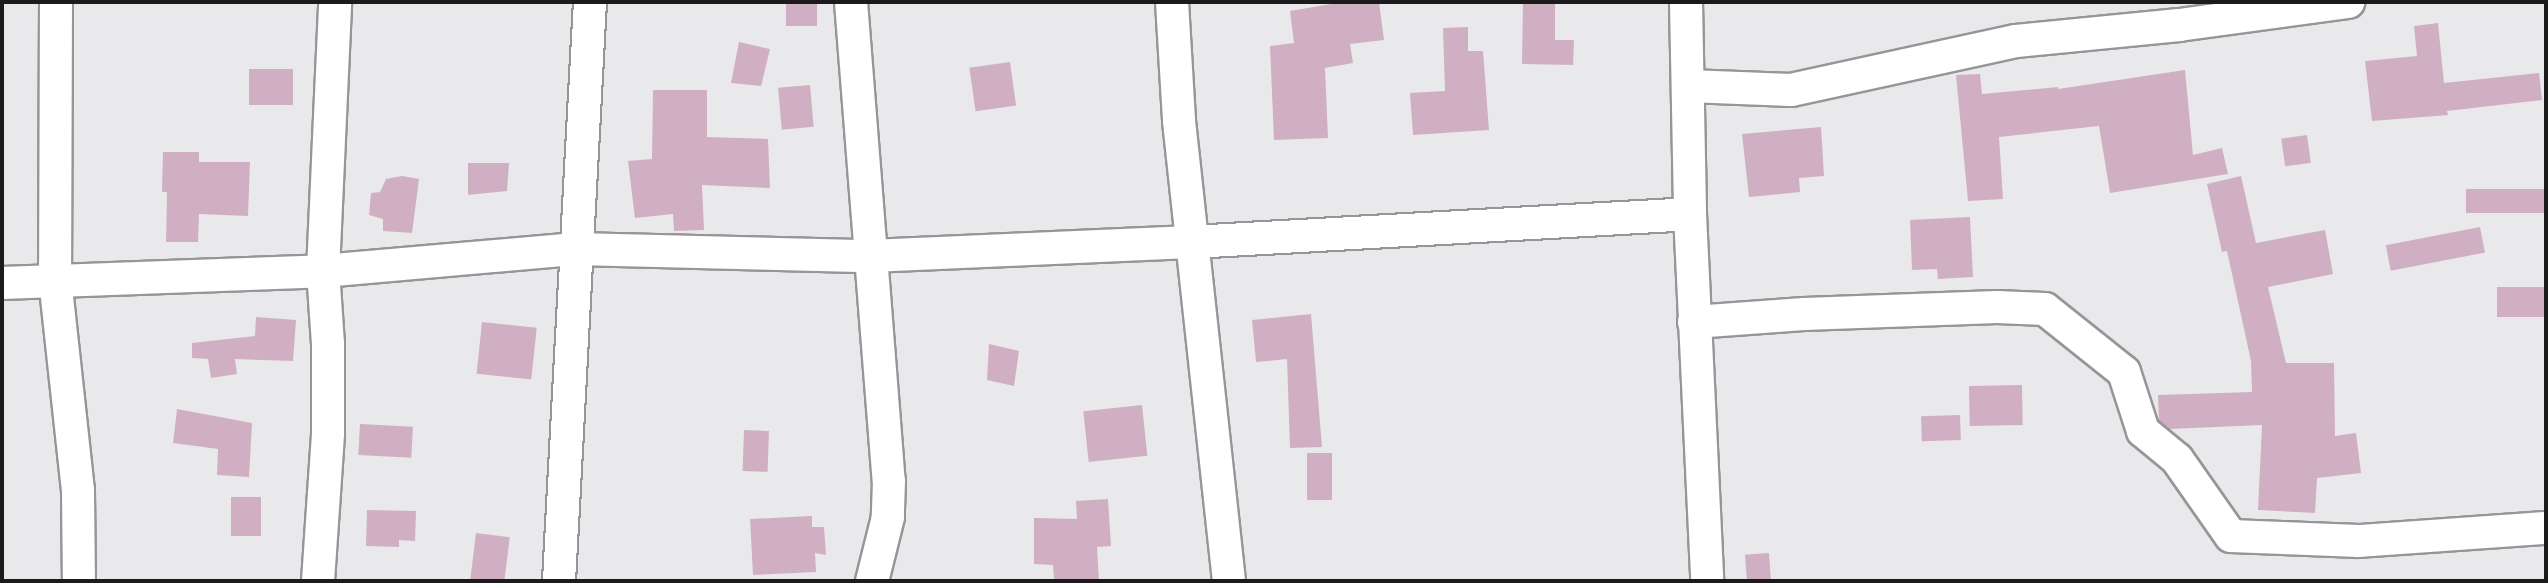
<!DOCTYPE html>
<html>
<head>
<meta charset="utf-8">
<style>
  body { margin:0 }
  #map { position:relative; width:2548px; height:583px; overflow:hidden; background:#e9e9ec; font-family:"IBM Plex Sans",sans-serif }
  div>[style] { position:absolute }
  .building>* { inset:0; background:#d1afc3; transform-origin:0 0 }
  .roads { filter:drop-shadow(2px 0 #969699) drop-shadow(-2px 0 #969699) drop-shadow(0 2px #969699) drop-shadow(0 -2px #969699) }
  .minor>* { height:32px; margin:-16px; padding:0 16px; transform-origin:16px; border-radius:16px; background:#fff }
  span { translate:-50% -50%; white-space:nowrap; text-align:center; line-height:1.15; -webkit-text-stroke:5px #f6f6fa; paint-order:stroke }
  .frame { position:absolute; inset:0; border:4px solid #1b1b1c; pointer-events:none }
</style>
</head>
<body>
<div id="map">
  <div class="building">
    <i style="left:786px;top:2px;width:31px;height:24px"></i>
    <i style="clip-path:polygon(1330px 2px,1379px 2px,1384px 40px,1350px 44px,1353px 63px,1325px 68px,1328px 138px,1274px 140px,1270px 46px,1294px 43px,1290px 11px,1331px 4px)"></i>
    <i style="clip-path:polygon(1523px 2px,1555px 2px,1555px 40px,1574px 40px,1573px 65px,1522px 64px)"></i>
    <i style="clip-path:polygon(2438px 23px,2444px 83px,2539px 73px,2542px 100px,2447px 111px,2448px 115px,2372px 121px,2365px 61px,2417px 56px,2414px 26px)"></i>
    <i style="clip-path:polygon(1468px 27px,1468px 51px,1483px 51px,1489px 130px,1413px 135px,1410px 93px,1445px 91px,1443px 28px)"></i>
    <i style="clip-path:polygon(739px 42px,770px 49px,761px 86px,731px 83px)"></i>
    <i style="left:1010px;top:62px;width:44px;height:41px;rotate:82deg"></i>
    <i style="left:249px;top:69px;width:44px;height:36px"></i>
    <i style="clip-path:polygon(2185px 70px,2193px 155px,2222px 148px,2228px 174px,2110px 193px,2099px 126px,1999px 137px,2003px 199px,1968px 201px,1956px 75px,1980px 74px,1982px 94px,2058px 87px,2058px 89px)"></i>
    <i style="left:810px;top:85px;width:42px;height:32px;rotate:85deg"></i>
    <i style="clip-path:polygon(653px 90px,707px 90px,707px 137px,768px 139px,770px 188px,702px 185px,704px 230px,674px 231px,673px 214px,635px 218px,628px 161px,652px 159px)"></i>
    <i style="clip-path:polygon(1821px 127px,1824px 176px,1799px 178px,1800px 192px,1749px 197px,1742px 134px)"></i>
    <i style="left:2307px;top:135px;width:28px;height:26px;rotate:82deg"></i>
    <i style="clip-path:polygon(163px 152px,199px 152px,199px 162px,250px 162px,248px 216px,199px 214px,198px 242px,166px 242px,167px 192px,162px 192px)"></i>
    <i style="clip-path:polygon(468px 163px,509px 163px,507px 191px,468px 195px)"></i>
    <i style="clip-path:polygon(402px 176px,419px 179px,412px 233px,383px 231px,383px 219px,369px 215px,371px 193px,380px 192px,386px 179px)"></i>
    <i style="clip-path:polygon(2241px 176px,2256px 243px,2325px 230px,2333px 274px,2268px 287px,2286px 363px,2334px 363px,2335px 436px,2356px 433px,2361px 473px,2317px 478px,2315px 513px,2258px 510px,2262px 425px,2169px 429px,2159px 421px,2158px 395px,2252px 392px,2251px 361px,2227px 251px,2222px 252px,2207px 184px)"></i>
    <i style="left:2546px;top:189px;width:24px;height:80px;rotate:90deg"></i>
    <i style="clip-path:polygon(1970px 217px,1973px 277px,1938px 279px,1937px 269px,1912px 270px,1910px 220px)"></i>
    <i style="left:2480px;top:227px;width:26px;height:96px;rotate:79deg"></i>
    <i style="left:2546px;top:287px;width:30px;height:49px;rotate:90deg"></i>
    <i style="clip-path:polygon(1311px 314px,1322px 447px,1290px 448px,1287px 359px,1256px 362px,1252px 320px)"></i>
    <i style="clip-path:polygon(256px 317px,296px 320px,293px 361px,235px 359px,237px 374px,211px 378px,208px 359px,192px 358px,192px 343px,255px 336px)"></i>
    <i style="left:482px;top:322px;width:55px;height:52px;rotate:6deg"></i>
    <i style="clip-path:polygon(989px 344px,1019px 351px,1014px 386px,987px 380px)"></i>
    <i style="left:2022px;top:385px;width:40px;height:53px;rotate:89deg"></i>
    <i style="left:1142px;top:405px;width:51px;height:59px;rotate:84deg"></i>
    <i style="clip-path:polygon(177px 409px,252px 423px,249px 477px,217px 475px,218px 449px,173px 443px)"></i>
    <i style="left:1960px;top:415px;width:25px;height:39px;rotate:88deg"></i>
    <i style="left:360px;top:424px;width:53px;height:31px;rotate:3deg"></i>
    <i style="left:744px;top:430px;width:25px;height:41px;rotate:2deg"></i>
    <i style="left:1307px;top:453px;width:25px;height:47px"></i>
    <i style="left:231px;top:497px;width:30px;height:39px"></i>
    <i style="clip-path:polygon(1108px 499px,1111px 546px,1097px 547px,1099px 581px,1054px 581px,1053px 565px,1034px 564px,1034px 518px,1077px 519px,1076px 501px)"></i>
    <i style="clip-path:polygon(367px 510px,416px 511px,415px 541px,399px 540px,399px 547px,366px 546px)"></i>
    <i style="clip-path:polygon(812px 516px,812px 527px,824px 527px,826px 555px,815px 553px,816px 572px,753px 575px,750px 519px)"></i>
    <i style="left:476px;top:533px;width:34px;height:48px;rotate:7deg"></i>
    <i style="left:1769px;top:553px;width:28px;height:24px;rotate:86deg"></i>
  </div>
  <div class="roads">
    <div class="minor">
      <i style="left:56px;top:2px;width:277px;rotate:90.2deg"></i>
      <i style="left:55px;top:279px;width:213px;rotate:83.8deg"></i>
      <i style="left:78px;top:491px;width:90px;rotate:89.4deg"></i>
      <i style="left:851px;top:2px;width:481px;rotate:85.5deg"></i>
      <i style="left:889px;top:481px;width:36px;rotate:92deg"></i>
      <i style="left:888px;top:517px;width:66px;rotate:104deg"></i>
      <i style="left:1172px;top:2px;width:119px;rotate:86.6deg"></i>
      <i style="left:1179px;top:121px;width:463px;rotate:83.8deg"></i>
      <i style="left:1686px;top:2px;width:212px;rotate:88.9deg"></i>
      <i style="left:1690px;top:214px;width:367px;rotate:87.3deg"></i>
      <i style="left:1688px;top:86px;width:103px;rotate:2.2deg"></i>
      <i style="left:1791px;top:90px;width:230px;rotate:-12.3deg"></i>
      <i style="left:2016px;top:41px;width:164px;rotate:-5.6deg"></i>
      <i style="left:2179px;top:25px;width:171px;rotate:-7.8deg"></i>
      <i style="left:2px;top:283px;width:321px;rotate:-2.1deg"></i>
      <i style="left:323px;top:271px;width:254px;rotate:-5deg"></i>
      <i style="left:576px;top:249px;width:293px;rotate:1.4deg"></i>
      <i style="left:869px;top:256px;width:323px;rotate:-2.5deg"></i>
      <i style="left:1192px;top:242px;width:499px;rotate:-3.2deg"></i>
      <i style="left:1694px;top:322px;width:110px;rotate:-4.2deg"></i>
      <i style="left:1804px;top:314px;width:193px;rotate:-2.1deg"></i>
      <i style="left:1997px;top:307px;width:48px;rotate:2.4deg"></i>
      <i style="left:2045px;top:309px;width:101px;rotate:38.6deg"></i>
      <i style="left:2124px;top:372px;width:62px;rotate:72.1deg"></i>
      <i style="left:2143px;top:431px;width:44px;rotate:39.5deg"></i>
      <i style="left:2177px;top:459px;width:94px;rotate:55deg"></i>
      <i style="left:2231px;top:536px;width:128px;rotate:2.2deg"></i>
      <i style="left:2359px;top:541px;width:187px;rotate:-4deg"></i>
      <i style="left:318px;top:581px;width:148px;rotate:-86.1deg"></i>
      <i style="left:328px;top:433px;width:89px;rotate:-90deg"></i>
      <i style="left:328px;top:344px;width:73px;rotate:-93.9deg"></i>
      <i style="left:323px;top:271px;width:269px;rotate:-87.4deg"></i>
      <i style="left:559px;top:581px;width:580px;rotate:-86.94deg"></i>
    </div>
  </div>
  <div class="frame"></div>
</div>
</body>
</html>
